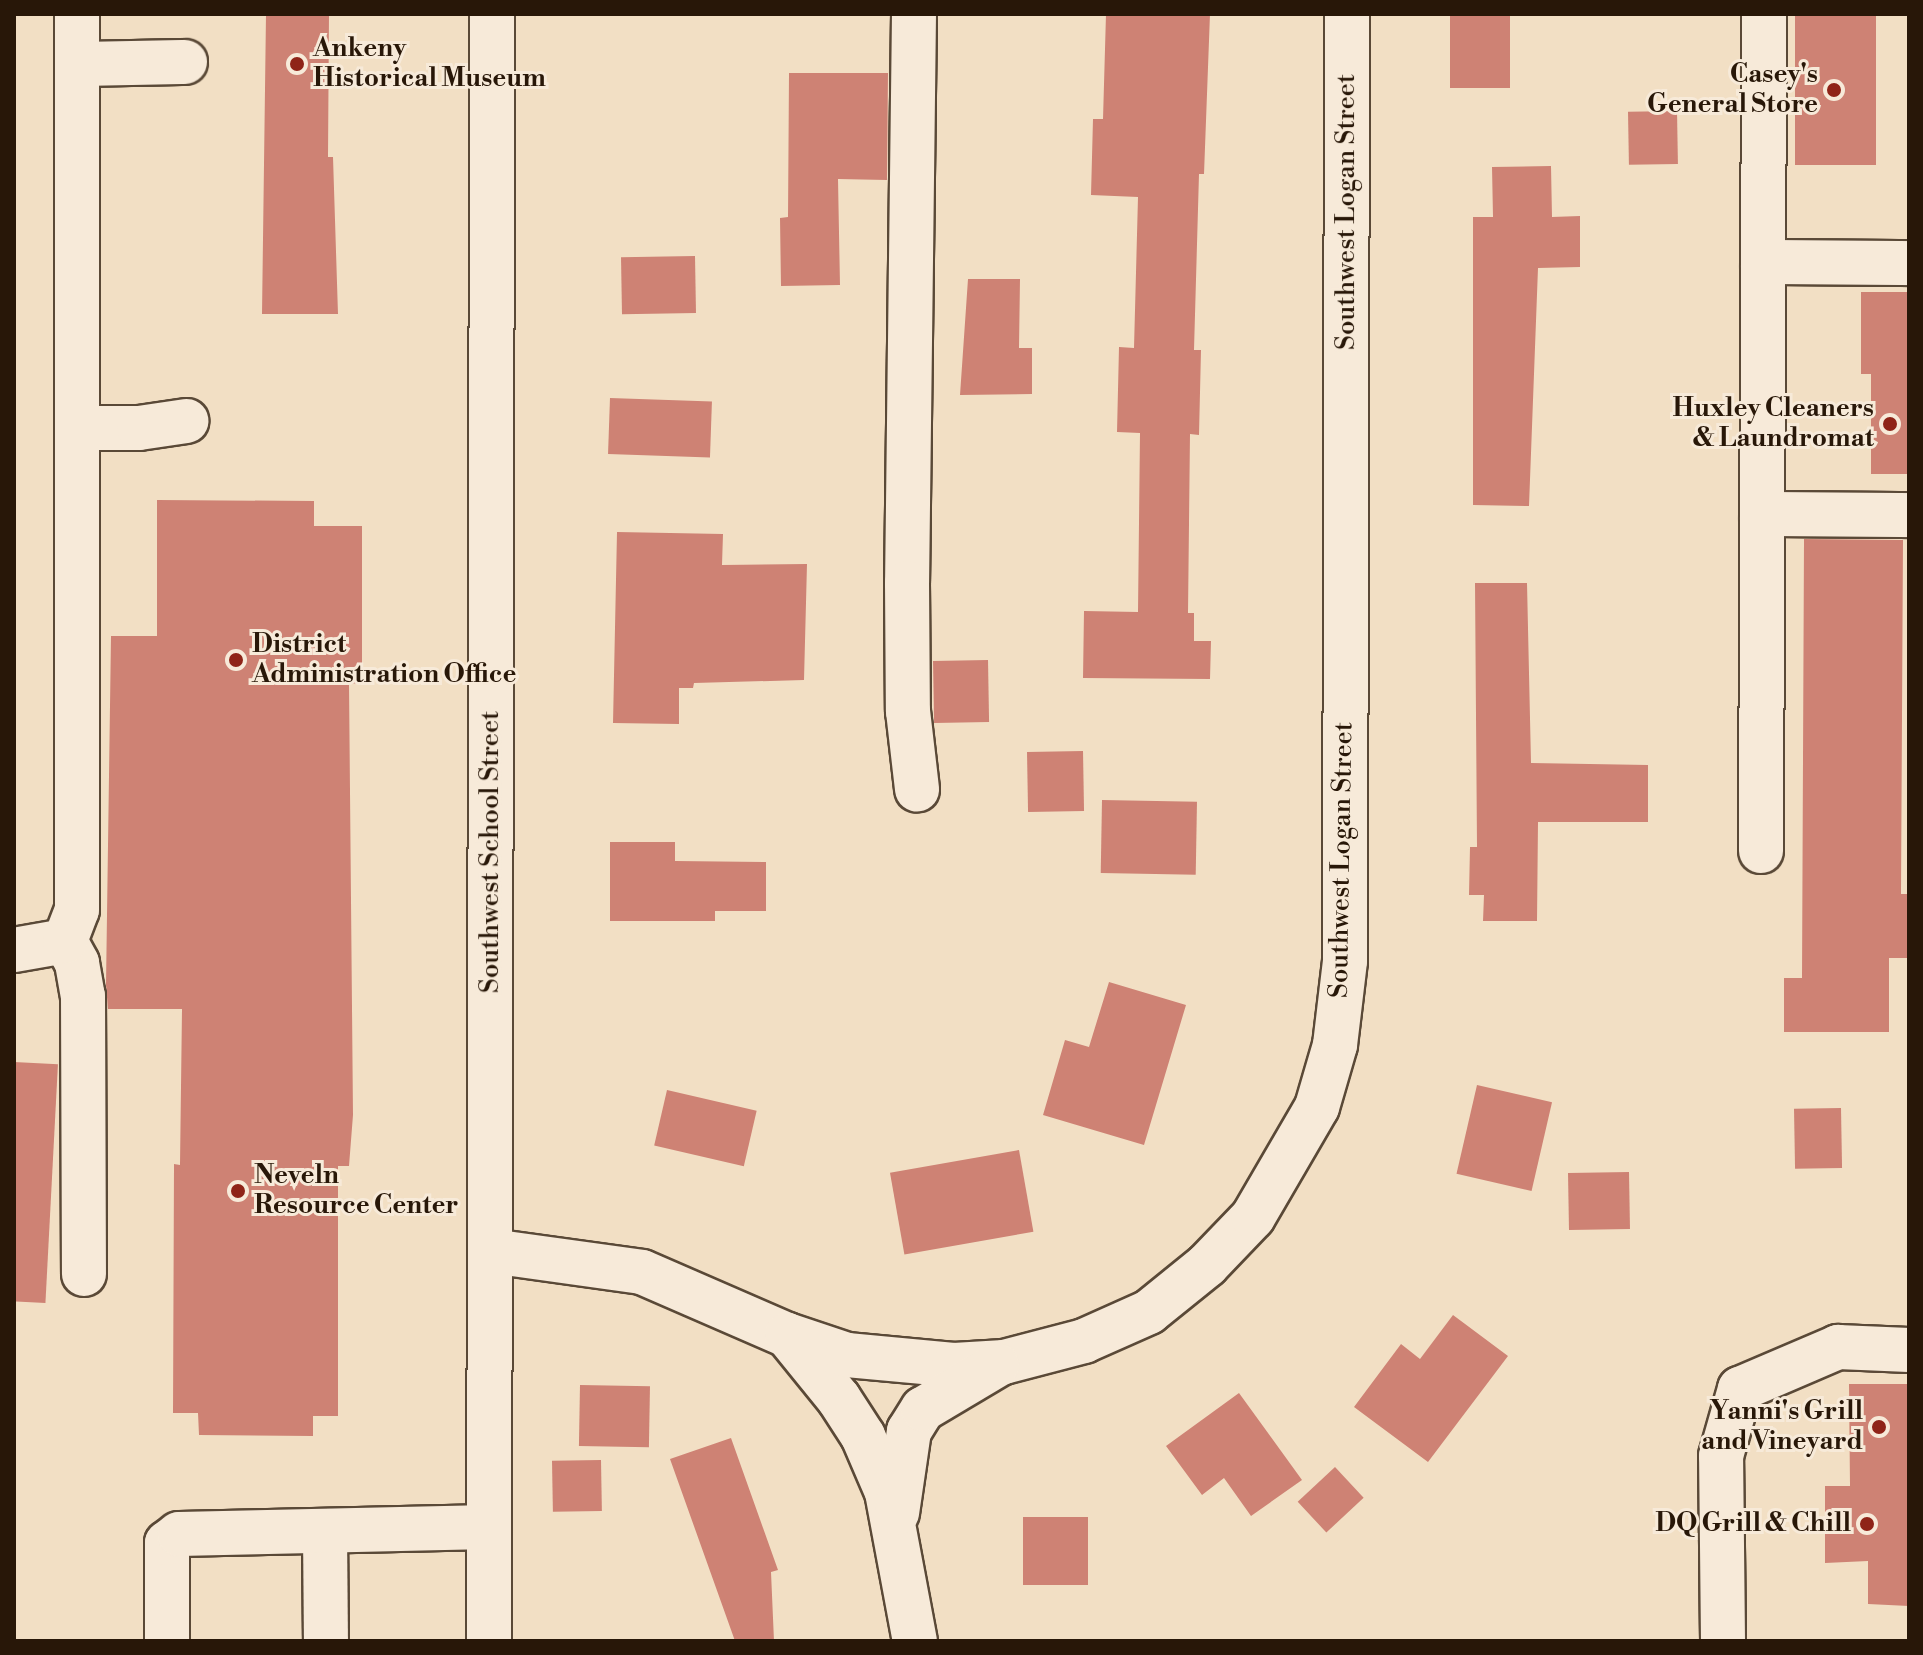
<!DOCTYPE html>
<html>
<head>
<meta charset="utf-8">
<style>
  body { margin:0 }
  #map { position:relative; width:1923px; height:1655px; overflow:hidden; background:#f2dfc4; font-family:"Libre Bodoni",serif }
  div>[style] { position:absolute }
  .building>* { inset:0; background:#ce8274; transform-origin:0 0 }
  .roads { filter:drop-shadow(2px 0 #5a4937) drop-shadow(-2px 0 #5a4937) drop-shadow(0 2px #5a4937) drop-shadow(0 -2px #5a4937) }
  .minor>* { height:44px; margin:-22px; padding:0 22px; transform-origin:22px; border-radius:22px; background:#f7ead9 }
  .dots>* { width:22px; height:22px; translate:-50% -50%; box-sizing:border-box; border:4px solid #f7ead9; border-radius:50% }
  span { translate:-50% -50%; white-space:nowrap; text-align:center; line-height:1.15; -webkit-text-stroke:6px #f7ead9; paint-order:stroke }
  .poi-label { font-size:26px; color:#281708; font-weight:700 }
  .left { translate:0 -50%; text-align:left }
  .right { translate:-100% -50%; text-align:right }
  .street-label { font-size:26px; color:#281708 }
  .frame { position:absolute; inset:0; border:16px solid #281708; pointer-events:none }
</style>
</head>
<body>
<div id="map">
  <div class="building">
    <i style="clip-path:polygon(266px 14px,329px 14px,328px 157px,333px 157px,338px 314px,262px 314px)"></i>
    <i style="clip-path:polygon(1106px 14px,1210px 14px,1204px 174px,1199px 174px,1194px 350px,1201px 350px,1199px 435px,1190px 434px,1188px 613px,1194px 613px,1194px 641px,1211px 641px,1210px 679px,1083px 678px,1084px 611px,1138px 612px,1140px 433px,1117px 432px,1119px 347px,1134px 348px,1138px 197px,1091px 195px,1093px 119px,1103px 119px)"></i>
    <i style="left:1450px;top:14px;width:60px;height:74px"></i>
    <i style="left:1795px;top:14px;width:81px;height:151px"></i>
    <i style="clip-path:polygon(789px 73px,888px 73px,887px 180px,838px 179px,840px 285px,781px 286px,780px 218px,788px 217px)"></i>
    <i style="left:1677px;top:111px;width:53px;height:49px;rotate:89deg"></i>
    <i style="clip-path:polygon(1551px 166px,1552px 217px,1580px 216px,1580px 267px,1538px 268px,1529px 506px,1473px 505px,1473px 217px,1493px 217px,1492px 167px)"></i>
    <i style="left:695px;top:256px;width:57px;height:74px;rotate:89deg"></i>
    <i style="clip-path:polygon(968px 279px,1020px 279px,1019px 348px,1032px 348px,1032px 394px,960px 395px)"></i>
    <i style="clip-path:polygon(1861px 292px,1909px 292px,1909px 474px,1871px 474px,1871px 374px,1861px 374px)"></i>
    <i style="left:610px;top:398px;width:102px;height:56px;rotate:2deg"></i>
    <i style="clip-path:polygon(157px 500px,314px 501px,314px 526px,362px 526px,362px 684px,349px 683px,353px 1115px,349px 1166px,338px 1166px,338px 1416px,313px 1416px,313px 1436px,199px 1435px,198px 1413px,173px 1413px,174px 1164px,180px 1165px,182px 1009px,108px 1009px,106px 985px,111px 636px,157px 636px)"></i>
    <i style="clip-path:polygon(617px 532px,723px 534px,722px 565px,807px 564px,804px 680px,694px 683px,693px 688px,679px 688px,679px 724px,613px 723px)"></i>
    <i style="clip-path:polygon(1804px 539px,1903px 540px,1901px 894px,1909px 894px,1909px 958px,1889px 958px,1889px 1032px,1784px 1032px,1784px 978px,1802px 978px)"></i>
    <i style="clip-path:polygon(1475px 583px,1527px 583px,1531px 763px,1648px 765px,1648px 822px,1538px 822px,1537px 921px,1483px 921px,1484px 895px,1469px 895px,1470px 847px,1477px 847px)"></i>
    <i style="left:988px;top:660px;width:62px;height:55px;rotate:89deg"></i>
    <i style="left:1083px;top:751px;width:60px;height:56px;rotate:89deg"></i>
    <i style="left:1102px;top:800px;width:95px;height:73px;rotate:1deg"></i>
    <i style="clip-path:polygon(610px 842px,675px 842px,675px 861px,766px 862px,766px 911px,715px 911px,715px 921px,610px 921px)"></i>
    <i style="clip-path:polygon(1109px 982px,1186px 1005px,1144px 1145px,1043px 1115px,1065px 1040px,1089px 1047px)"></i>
    <i style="left:14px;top:1062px;width:44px;height:239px;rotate:3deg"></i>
    <i style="left:1477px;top:1085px;width:77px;height:91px;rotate:13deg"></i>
    <i style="left:667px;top:1090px;width:92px;height:57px;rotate:13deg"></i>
    <i style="left:1841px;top:1108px;width:60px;height:47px;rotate:89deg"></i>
    <i style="left:1019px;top:1150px;width:83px;height:131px;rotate:80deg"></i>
    <i style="left:1629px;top:1172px;width:57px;height:61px;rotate:89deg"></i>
    <i style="clip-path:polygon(1453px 1315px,1508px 1356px,1428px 1462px,1354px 1407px,1401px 1344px,1420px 1359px)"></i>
    <i style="clip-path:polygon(1849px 1384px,1909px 1384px,1909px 1606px,1868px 1604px,1868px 1561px,1825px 1563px,1825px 1486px,1850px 1486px)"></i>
    <i style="left:580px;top:1385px;width:70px;height:61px;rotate:1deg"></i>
    <i style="clip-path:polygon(1239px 1393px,1302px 1480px,1251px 1516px,1224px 1478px,1202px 1495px,1166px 1446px)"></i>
    <i style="clip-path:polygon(731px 1438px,778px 1570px,771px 1572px,774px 1641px,735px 1641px,670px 1459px)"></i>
    <i style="left:601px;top:1460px;width:51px;height:49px;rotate:89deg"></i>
    <i style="left:1335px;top:1467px;width:42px;height:51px;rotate:47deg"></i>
    <i style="left:1023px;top:1517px;width:65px;height:68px"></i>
  </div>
  <div class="roads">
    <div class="minor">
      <i style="left:914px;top:14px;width:569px;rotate:90.7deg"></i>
      <i style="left:907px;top:583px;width:128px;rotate:89.6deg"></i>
      <i style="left:908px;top:711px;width:79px;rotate:83.4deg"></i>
      <i style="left:78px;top:64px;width:107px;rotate:-1.1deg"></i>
      <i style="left:1763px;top:262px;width:146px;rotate:0.4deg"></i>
      <i style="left:77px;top:428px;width:62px"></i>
      <i style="left:139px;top:428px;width:48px;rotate:-8.5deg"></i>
      <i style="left:1762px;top:514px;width:147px;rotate:0.4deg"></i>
      <i style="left:1761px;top:851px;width:837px;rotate:-89.79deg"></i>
      <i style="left:65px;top:941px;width:25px;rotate:61deg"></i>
      <i style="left:77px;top:963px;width:34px;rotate:80deg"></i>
      <i style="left:83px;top:996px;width:278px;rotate:89.8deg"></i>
      <i style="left:14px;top:950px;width:52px;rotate:-10deg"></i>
      <i style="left:65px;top:941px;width:33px;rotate:-69deg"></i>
      <i style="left:77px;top:910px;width:896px;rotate:-90deg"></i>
      <i style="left:491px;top:1251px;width:152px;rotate:7.9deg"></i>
      <i style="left:642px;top:1272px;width:158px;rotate:23.5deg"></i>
      <i style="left:787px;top:1335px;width:82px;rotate:50.9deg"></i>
      <i style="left:839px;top:1399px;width:44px;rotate:57deg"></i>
      <i style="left:863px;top:1436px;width:61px;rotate:66.8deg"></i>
      <i style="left:887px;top:1492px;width:152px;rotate:79.4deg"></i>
      <i style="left:787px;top:1335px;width:63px;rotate:18.4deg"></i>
      <i style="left:847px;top:1355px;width:107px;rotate:5.3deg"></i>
      <i style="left:954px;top:1365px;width:50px;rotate:-3.4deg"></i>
      <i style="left:1004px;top:1362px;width:83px;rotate:-14.7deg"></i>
      <i style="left:1084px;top:1341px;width:71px;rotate:-24deg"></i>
      <i style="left:1149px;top:1312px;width:75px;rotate:-39deg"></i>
      <i style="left:1207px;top:1265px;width:66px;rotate:-46.2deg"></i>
      <i style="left:1253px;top:1217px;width:127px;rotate:-59.8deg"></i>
      <i style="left:1317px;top:1107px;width:65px;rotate:-73.8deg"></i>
      <i style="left:1335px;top:1045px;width:85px;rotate:-83.2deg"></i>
      <i style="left:1345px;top:961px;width:947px;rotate:-89.88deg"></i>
      <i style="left:897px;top:1513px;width:83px;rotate:-81.7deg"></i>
      <i style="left:909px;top:1431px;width:26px;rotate:-58deg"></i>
      <i style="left:923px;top:1409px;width:86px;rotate:-30.7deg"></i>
      <i style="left:325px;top:1531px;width:110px;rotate:89.5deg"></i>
      <i style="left:167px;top:1641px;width:98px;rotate:-90deg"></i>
      <i style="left:167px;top:1543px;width:15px;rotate:-37deg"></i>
      <i style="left:179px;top:1534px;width:310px;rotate:-1.3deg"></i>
      <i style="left:489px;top:1641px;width:1627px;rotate:-89.89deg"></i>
      <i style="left:1723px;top:1641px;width:185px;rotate:-90.6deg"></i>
      <i style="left:1721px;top:1456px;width:70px;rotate:-74.2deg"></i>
      <i style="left:1740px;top:1389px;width:107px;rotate:-23.2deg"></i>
      <i style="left:1838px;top:1347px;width:71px;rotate:2.4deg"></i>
    </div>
  </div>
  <div class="dots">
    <i style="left:297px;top:64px;background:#8f2418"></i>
    <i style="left:1834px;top:90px;background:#8f2418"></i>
    <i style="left:1890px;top:424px;background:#8f2418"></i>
    <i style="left:236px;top:660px;background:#8f2418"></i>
    <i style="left:238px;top:1191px;background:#8f2418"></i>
    <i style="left:1879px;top:1427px;background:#8f2418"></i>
    <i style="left:1867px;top:1524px;background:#8f2418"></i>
  </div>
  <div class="poi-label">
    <span class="left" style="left:313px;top:64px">Ankeny<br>Historical Museum</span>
    <span class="right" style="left:1818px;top:90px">Casey's<br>General Store</span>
    <span class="right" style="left:1874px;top:424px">Huxley Cleaners<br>&amp; Laundromat</span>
    <span class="left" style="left:252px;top:660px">District<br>Administration Office</span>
    <span class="left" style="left:254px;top:1191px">Neveln<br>Resource Center</span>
    <span class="right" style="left:1863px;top:1427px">Yanni's Grill<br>and Vineyard</span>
    <span class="right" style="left:1851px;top:1524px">DQ Grill &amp; Chill</span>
  </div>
  <div class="street-label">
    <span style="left:1347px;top:212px;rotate:-90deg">Southwest Logan Street</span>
    <span style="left:491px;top:852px;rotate:-90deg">Southwest School Street</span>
    <span style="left:1342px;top:860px;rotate:-89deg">Southwest Logan Street</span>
  </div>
  <div class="frame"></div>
</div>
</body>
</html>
